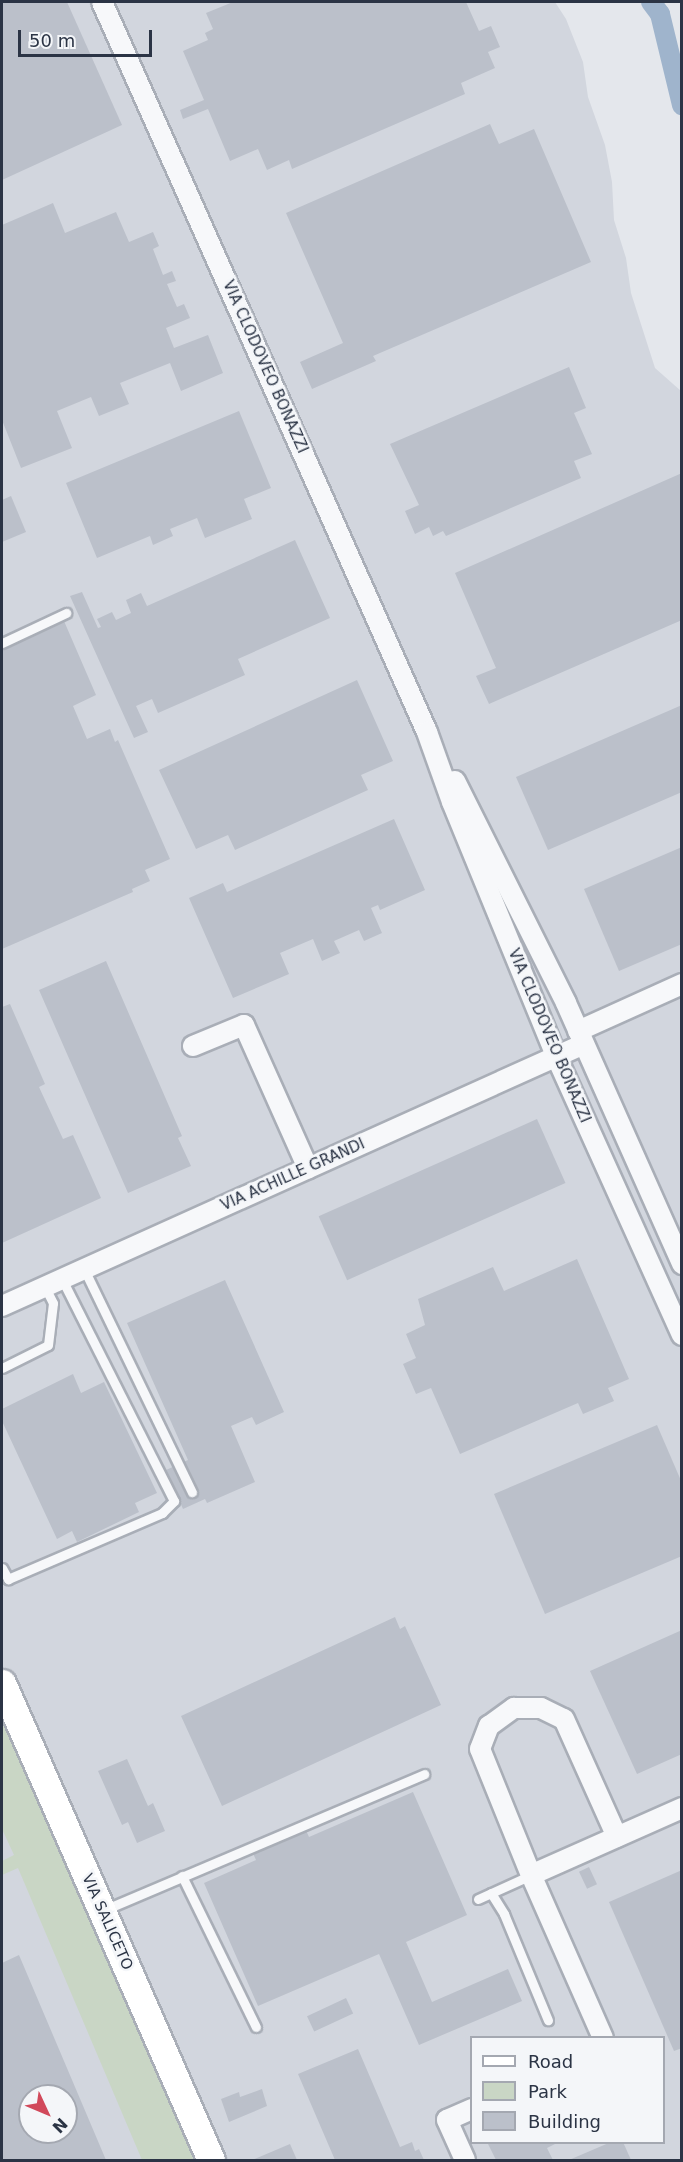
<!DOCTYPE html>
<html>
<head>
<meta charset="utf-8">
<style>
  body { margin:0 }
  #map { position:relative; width:683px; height:2162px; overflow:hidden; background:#e4e7ec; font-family:"DejaVu Sans",sans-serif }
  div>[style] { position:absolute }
  .built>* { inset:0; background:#d2d6de }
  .green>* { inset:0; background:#c9d6c5 }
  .canal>* { height:20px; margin:-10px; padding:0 10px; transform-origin:10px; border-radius:10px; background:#9fb4cc }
  .building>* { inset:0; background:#bbc0ca; transform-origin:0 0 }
  .roads { filter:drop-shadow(2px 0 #a9aeb7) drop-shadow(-2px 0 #a9aeb7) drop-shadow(0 2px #a9aeb7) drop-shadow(0 -2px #a9aeb7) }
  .service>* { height:9px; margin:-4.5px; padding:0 4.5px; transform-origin:4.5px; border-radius:4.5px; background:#f7f8fa }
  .minor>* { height:20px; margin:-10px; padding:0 10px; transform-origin:10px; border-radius:10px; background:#f7f8fa }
  .secondary>* { height:27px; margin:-13.5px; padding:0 13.5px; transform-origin:13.5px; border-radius:13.5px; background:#fff }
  span { translate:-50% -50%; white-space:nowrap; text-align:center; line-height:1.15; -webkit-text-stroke:5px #f4f6f9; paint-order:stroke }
  .street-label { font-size:15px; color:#2b3445 }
  .frame { position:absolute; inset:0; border:3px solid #2b3445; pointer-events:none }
  .legend { position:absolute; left:470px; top:2036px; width:195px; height:108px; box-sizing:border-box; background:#f4f6f9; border:2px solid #a4a8b1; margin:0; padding:8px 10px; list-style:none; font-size:18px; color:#2b3445 }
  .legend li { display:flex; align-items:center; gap:12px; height:30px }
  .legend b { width:30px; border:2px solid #a4a8b1 }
  .north { position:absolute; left:18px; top:2084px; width:60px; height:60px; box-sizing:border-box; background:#f4f6f9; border:2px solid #a4a8b1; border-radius:50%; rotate:134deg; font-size:16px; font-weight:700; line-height:24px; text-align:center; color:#2b3445 }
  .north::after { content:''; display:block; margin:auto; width:21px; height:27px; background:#d1495b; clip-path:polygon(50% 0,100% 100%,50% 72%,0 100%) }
  .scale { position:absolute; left:18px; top:30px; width:134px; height:27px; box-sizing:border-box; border:3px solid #2b3445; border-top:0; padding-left:8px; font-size:18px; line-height:21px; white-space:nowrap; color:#2b3445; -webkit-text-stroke:4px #f4f6f9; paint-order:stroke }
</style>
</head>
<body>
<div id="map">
  <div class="built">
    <i style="clip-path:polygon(evenodd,2px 2px,555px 2px,566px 19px,583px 62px,588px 97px,605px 145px,612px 182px,614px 220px,626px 258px,631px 293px,655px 368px,681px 391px,681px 2160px,2px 2160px,2px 2px,472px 2038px,664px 2038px,664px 2142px,472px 2142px,472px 2038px,2px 2px,30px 2096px,66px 2096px,66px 2132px,30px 2132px,30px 2096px)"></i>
  </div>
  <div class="green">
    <i style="clip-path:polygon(2px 1711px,199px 2160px,142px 2160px,18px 1868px,2px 1875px,2px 1861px,14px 1855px,2px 1829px)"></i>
  </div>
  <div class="canal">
    <i style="left:651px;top:2px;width:15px;rotate:53deg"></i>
    <i style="left:660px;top:14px;width:94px;rotate:76.4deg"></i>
  </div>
  <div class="building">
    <i style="clip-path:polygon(2px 2px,67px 2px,122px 125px,2px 180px)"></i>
    <i style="clip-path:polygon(233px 2px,466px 2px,479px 31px,491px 26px,500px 47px,488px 52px,495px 68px,461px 83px,465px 94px,292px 169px,289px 160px,267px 170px,258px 149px,230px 161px,208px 109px,183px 119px,180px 110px,204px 100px,183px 51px,208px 40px,205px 33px,213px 29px,206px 13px)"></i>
    <i style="clip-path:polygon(490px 124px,499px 144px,534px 129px,591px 262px,373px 356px,376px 361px,312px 389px,300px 362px,343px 343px,286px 213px)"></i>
    <i style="clip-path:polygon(53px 203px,65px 233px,116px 212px,129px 242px,153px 232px,159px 246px,153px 249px,163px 275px,172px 271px,176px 281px,167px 284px,177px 307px,184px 304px,190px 318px,166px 328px,174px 348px,208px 335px,223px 373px,181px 391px,170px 363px,120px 383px,129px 404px,99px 416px,91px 397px,57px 411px,72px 448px,21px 468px,2px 420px,2px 225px)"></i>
    <i style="clip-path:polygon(569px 367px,586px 408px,574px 413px,592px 454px,574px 461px,581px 478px,446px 536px,443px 531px,433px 536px,429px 527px,415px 534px,405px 511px,419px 505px,390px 444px)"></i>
    <i style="clip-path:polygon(239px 411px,271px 488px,244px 499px,252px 519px,205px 538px,197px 518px,170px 529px,173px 536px,153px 545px,150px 536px,97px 558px,66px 483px)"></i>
    <i style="clip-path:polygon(682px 473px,682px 620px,489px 704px,476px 676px,496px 668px,455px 573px)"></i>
    <i style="clip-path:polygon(11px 496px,26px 532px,2px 542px,2px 500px)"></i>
    <i style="clip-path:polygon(295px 540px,330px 618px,238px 659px,245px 675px,158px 713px,152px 699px,136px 706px,148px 732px,134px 738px,70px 596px,82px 592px,98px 628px,101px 627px,97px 619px,112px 612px,116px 620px,131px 613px,126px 600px,141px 593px,147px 606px)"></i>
    <i style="clip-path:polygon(64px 621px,96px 695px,73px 706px,87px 739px,110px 729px,115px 742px,118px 740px,170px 859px,145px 870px,150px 881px,132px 889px,133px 892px,2px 949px,2px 648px)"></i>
    <i style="clip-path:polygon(357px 680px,393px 761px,361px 775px,368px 790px,235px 850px,228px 835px,196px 849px,159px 770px)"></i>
    <i style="clip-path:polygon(682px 705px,682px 792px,548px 850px,516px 777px)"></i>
    <i style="clip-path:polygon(394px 819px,425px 890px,380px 910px,378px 905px,371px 908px,382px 933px,364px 941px,359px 930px,334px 941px,340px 953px,322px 961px,313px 939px,280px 953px,289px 974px,233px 998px,189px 898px,223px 883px,227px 892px)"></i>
    <i style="clip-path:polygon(682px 847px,682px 944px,619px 971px,584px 889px)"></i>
    <i style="clip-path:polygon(106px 961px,182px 1136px,178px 1138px,191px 1166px,128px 1193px,39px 990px)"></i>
    <i style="clip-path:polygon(10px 1004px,45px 1084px,39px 1087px,63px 1139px,73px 1135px,101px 1198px,2px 1243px,2px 1007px)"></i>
    <i style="left:537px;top:1119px;width:70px;height:239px;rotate:66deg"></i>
    <i style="clip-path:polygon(577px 1259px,629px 1379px,608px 1388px,614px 1401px,583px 1414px,578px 1403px,460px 1454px,431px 1388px,416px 1394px,403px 1364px,416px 1358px,406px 1334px,425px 1325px,418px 1299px,493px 1267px,504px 1291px)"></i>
    <i style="clip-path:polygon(225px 1280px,284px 1412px,256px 1425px,252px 1417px,231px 1426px,255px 1482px,207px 1503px,205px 1499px,183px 1509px,166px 1470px,188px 1460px,127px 1323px)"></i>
    <i style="clip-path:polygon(73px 1374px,81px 1393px,104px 1382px,157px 1493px,135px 1503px,139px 1512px,77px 1542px,72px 1531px,57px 1539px,2px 1421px,2px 1409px)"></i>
    <i style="clip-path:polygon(657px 1425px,682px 1483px,682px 1556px,545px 1614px,494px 1494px)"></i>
    <i style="clip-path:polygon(395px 1617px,400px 1629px,405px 1626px,441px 1705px,222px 1806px,181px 1716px)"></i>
    <i style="clip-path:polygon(682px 1630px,682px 1754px,637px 1774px,590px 1671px)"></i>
    <i style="clip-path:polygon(127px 1759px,148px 1806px,153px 1803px,165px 1831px,137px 1843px,128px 1822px,122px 1825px,98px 1771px)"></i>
    <i style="clip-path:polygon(413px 1792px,467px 1915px,406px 1942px,432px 2002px,508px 1969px,522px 2001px,419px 2045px,379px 1954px,258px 2006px,204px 1883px,256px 1860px,251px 1849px,304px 1826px,309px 1837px)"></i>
    <i style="left:589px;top:1867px;width:19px;height:11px;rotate:65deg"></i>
    <i style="clip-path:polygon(682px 1870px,682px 2048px,674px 2051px,609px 1902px)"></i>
    <i style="clip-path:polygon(evenodd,19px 1955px,106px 2160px,2px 2160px,2px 1963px,19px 1955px,30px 2096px,66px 2096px,66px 2132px,30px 2132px,30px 2096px)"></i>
    <i style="left:346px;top:1998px;width:17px;height:43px;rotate:65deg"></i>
    <i style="clip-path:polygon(358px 2049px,400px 2147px,412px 2142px,415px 2151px,419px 2149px,424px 2160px,335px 2160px,298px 2074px)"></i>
    <i style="clip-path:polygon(262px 2089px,267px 2106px,229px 2122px,221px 2099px,239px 2092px,240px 2097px)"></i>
    <i style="clip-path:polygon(491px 2142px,559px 2142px,547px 2148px,553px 2160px,496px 2160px,488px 2144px)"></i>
    <i style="clip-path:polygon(611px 2142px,623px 2142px,631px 2160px,569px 2160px)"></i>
    <i style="clip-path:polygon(290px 2144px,297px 2160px,252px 2160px)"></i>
  </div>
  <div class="roads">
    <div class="service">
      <i style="left:2px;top:643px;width:71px;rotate:-25.1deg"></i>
      <i style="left:84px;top:1269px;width:248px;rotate:64.2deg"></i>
      <i style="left:2px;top:1368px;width:51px;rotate:-26.6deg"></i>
      <i style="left:48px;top:1345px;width:42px;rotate:-83.2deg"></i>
      <i style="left:53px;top:1303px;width:18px;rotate:-117deg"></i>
      <i style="left:2px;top:1568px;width:13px;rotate:61deg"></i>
      <i style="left:8px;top:1579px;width:168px;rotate:-23.2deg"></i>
      <i style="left:162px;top:1513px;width:17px;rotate:-45deg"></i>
      <i style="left:174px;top:1501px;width:249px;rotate:-116.8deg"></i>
      <i style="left:182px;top:1876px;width:168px;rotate:63.9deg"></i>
      <i style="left:491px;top:1893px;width:25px;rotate:58deg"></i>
      <i style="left:504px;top:1914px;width:115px;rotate:67.5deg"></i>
      <i style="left:478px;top:1899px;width:58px;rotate:-24.4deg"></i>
      <i style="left:104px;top:1910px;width:348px;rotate:-23deg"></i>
    </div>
    <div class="minor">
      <i style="left:102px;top:2px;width:799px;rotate:66deg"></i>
      <i style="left:427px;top:732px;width:74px;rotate:70.3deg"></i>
      <i style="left:452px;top:802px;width:274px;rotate:67.7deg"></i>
      <i style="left:556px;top:1056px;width:306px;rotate:65.7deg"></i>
      <i style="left:455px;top:781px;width:248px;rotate:63.4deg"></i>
      <i style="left:566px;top:1003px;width:286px;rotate:66deg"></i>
      <i style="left:578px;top:1031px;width:114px;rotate:-24.3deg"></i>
      <i style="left:193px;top:1046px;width:55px;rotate:-22.4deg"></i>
      <i style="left:244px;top:1025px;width:157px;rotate:65.9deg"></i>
      <i style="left:2px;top:1306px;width:638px;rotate:-24.24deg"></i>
      <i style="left:531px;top:1875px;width:136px;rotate:-112deg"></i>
      <i style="left:480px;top:1749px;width:25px;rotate:-69deg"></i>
      <i style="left:489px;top:1726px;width:31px;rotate:-36deg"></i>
      <i style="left:514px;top:1708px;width:27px"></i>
      <i style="left:541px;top:1708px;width:25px;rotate:26deg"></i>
      <i style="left:564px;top:1719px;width:129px;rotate:65.8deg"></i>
      <i style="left:603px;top:2038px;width:178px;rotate:-113.8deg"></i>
      <i style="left:531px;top:1875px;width:165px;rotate:-23.9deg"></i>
      <i style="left:465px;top:2160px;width:44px;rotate:-114.2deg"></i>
      <i style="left:447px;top:2120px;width:27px;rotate:-24deg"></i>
    </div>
    <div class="secondary">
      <i style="left:2px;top:1683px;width:521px;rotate:66.34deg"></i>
    </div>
  </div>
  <div class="street-label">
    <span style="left:265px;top:367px;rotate:66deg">VIA CLODOVEO BONAZZI</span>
    <span style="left:549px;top:1036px;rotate:67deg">VIA CLODOVEO BONAZZI</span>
    <span style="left:293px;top:1175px;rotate:-24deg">VIA ACHILLE GRANDI</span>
    <span style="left:107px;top:1922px;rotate:66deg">VIA SALICETO</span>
  </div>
  <div class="frame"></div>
  <ul class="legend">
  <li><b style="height:8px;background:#fff"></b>Road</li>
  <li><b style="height:16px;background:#c9d6c5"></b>Park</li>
  <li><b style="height:16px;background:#bbc0ca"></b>Building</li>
  </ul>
  <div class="north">N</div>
  <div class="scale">50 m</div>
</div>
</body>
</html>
